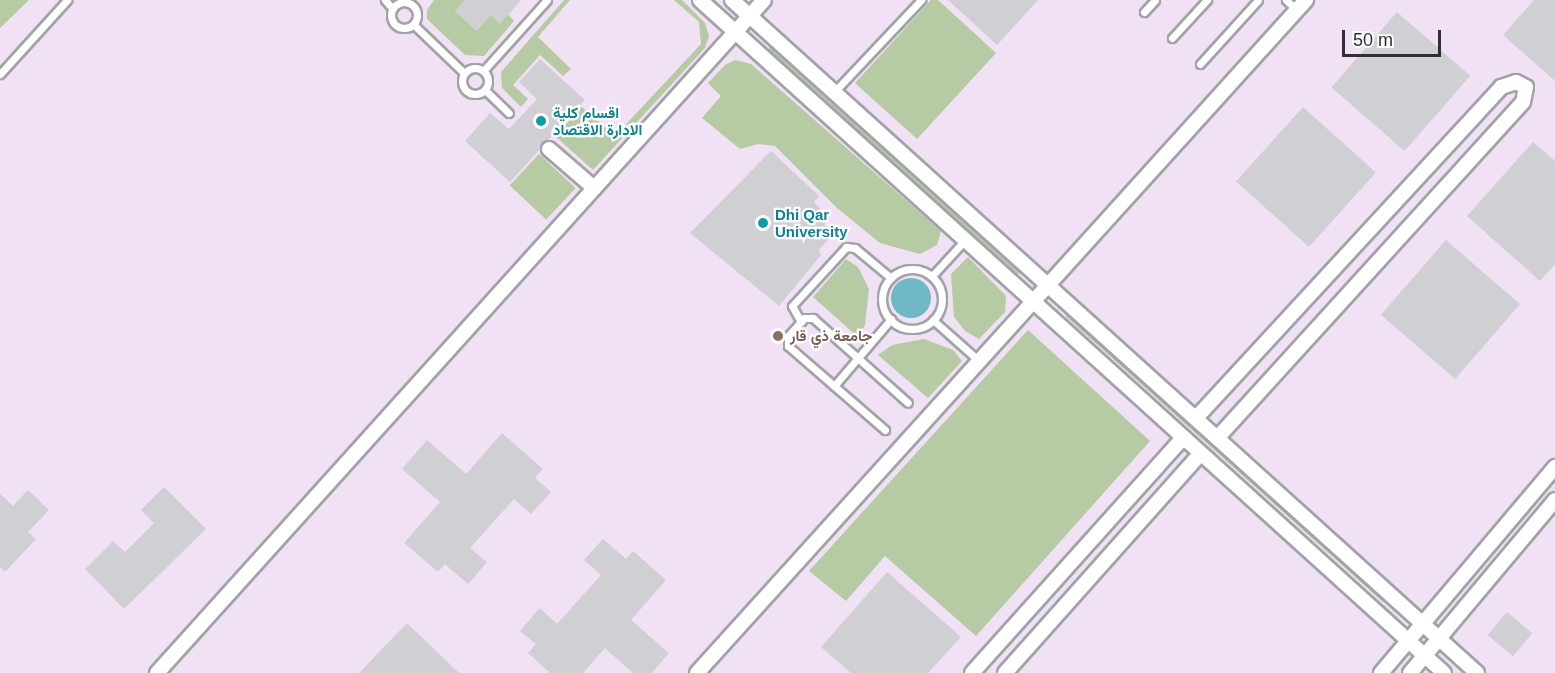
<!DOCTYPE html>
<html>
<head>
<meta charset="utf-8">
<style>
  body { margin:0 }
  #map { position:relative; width:1555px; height:673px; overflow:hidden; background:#eff1f6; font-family:Arial,Vazirmatn,sans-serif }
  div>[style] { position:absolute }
  .education>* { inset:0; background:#f0e1f4; transform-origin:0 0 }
  .green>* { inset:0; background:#b6caa3; transform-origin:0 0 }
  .water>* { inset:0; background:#6fb8c4 }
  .round { border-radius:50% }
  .building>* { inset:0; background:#d0cfd4; transform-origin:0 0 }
  .roads { filter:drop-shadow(2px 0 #a1a3a7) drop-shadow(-2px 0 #a1a3a7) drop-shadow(0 2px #a1a3a7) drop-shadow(0 -2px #a1a3a7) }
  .lane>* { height:7px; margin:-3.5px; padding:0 3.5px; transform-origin:3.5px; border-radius:3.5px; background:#fff }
  .lane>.ring { margin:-3.5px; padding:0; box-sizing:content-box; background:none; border:7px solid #fff; border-radius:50% }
  .street>* { height:14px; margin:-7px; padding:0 7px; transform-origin:7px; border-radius:7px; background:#fff }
  .dots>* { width:16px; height:16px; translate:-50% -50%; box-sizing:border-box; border:3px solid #fefeff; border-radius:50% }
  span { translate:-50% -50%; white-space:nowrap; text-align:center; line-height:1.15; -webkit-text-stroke:4.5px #fefeff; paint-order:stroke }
  .culture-label { font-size:15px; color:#0d838f; font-weight:700 }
  .left { translate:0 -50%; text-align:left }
  .education-label { font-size:15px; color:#785e54; font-weight:700 }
  .scale { position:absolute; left:1342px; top:30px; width:99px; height:27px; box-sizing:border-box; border:3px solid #2f3031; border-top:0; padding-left:8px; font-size:18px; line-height:21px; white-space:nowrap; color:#2f3031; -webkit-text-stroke:4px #fefeff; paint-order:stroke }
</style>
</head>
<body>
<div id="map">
  <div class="education">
    <i style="left:0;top:0;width:1555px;height:673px"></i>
  </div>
  <div class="green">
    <i style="clip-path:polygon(0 0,29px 0,0 28px)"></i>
    <i style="clip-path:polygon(434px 0,465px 0,455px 11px,476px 30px,491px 15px,499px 23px,508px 14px,514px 21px,484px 56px,465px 55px,427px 19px,427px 10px)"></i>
    <i style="clip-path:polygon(564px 0,570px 0,538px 37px,571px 69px,563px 76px,540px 55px,513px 85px,528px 99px,521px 107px,502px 88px,501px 72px)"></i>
    <i style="clip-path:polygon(674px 0,682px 0,705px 23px,709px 36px,705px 48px,593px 170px,555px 136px,582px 107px,615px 136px,701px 44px,699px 22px)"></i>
    <i style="clip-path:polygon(931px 0,938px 0,996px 53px,917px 139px,855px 83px)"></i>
    <i style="clip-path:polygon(770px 44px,1022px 270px,1022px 273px,1015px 274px,768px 52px)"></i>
    <i style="clip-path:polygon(735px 60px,751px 64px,941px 231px,937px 245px,920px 254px,880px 243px,837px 208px,775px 146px,758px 144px,740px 149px,702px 118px,721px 96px,708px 83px,725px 65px)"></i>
    <i style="left:539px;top:154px;width:50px;height:43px;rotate:43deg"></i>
    <i style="clip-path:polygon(968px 257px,1006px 296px,1005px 312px,979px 339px,965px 331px,954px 317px,951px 274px)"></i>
    <i style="clip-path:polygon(846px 259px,858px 267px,869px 289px,865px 325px,858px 337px,813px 297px)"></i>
    <i style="left:1068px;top:313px;width:427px;height:4px;rotate:42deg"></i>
    <i style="clip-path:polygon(1028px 330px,1150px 441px,976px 636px,885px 556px,846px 601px,809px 571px)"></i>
    <i style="clip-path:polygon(924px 339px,953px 350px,962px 361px,928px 398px,878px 355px,892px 345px)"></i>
  </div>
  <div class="water">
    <i class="round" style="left:891px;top:278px;width:40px;height:40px"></i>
  </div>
  <div class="building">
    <i style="clip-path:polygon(465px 0,521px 0,500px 24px,491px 15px,477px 31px,455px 11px)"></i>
    <i style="clip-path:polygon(948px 0,1038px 0,997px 45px)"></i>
    <i style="clip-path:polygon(1534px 0,1555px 0,1555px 81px,1503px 35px)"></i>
    <i style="left:1397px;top:12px;width:97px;height:100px;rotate:41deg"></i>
    <i style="clip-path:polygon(540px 59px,585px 100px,510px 182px,465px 141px,490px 113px,509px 129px,537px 99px,519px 82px)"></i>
    <i style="left:1303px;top:107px;width:98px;height:100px;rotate:42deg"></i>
    <i style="clip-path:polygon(1533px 142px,1555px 161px,1555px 264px,1540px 281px,1467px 216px)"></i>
    <i style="clip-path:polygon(771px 151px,819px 196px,814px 202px,823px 212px,828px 240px,819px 250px,821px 255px,779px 306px,690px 233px)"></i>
    <i style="left:1446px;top:240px;width:98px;height:99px;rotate:41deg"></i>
    <i style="clip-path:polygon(502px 433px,543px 469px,535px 478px,551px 492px,531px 514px,514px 499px,470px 548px,487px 562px,468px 584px,445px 564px,438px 572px,404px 543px,440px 502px,402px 469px,427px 440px,466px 474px)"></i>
    <i style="clip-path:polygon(164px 487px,206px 529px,124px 609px,85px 569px,113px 541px,125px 552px,154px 523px,141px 510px)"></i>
    <i style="clip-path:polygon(28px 490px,49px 510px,28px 532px,36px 539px,5px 572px,0 567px,0 494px,13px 506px)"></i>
    <i style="clip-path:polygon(603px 539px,626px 559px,633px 551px,666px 580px,631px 620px,669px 653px,652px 673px,633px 673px,605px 648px,583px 673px,550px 673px,528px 653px,536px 644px,520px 631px,540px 608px,557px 624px,601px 575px,584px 560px)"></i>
    <i style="clip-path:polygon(887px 572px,961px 637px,928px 673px,851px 673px,821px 647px)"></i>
    <i style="left:1507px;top:612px;width:33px;height:30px;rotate:40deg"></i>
    <i style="clip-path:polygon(407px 623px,459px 673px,359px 673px)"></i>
  </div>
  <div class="roads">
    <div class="lane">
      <i style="left:385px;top:0;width:11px;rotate:49deg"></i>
      <i style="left:1286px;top:0;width:15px;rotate:42deg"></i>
      <i class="ring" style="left:391px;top:2px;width:19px;height:19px"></i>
      <i style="left:1144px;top:12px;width:16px;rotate:-47deg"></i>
      <i style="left:414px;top:25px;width:69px;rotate:43.8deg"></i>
      <i style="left:1172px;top:38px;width:52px;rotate:-47.4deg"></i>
      <i style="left:1200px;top:64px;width:86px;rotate:-47.8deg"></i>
      <i class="ring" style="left:462px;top:68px;width:19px;height:19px"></i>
      <i style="left:484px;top:70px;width:94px;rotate:-48deg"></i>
      <i style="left:0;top:74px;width:100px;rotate:-47.8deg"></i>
      <i style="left:485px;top:90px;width:33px;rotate:44deg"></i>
      <i style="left:834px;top:92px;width:127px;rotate:-46.6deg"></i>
      <i class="ring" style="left:882px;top:269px;width:53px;height:53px"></i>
      <i style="left:932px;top:276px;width:50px;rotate:-47.4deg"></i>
      <i style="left:933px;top:320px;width:60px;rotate:41.6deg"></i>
      <i style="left:801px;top:322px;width:18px;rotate:-119deg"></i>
      <i style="left:792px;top:306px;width:80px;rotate:-47.5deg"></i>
      <i style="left:846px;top:247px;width:9px;rotate:6deg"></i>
      <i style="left:855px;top:248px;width:47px;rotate:39.8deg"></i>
      <i style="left:834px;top:386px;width:88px;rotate:-49.6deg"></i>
      <i style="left:885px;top:430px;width:128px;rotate:-139.1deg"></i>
      <i style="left:788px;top:346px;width:10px;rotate:-90deg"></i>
      <i style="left:788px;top:336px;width:24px;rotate:-48deg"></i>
      <i style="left:804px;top:318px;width:9px"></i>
      <i style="left:813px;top:318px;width:127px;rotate:41.8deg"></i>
    </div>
    <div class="street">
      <i style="left:700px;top:0;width:1003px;rotate:42.13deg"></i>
      <i style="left:732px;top:0;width:1004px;rotate:42.09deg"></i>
      <i style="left:549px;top:149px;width:60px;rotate:40.9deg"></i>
      <i style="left:1196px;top:418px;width:450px;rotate:-47.3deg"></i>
      <i style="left:1501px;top:87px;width:16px;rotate:-18deg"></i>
      <i style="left:1516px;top:82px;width:11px;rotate:27deg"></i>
      <i style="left:1526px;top:87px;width:15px;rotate:101deg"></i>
      <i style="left:1523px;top:102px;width:453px;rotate:132.3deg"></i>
      <i style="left:157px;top:673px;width:906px;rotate:-47.95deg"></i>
      <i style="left:697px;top:673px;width:908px;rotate:-47.86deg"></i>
      <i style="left:972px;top:673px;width:314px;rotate:-48.1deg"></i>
      <i style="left:1005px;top:673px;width:292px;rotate:-48.3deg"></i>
      <i style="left:1381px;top:673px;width:270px;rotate:-49.8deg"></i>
      <i style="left:1410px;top:673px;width:226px;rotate:-50deg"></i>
    </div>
  </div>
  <div class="dots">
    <i style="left:541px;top:121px;background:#0f9aa8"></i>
    <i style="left:763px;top:223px;background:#0f9aa8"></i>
    <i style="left:778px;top:336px;background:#8d6e63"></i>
  </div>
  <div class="culture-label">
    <span class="left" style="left:553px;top:121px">اقسام كلية<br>الادارة الاقتصاد</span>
    <span class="left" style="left:775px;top:223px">Dhi Qar<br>University</span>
  </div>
  <div class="education-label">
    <span class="left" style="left:790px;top:336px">جامعة ذي قار</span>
  </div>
  <div class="scale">50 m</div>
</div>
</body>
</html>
